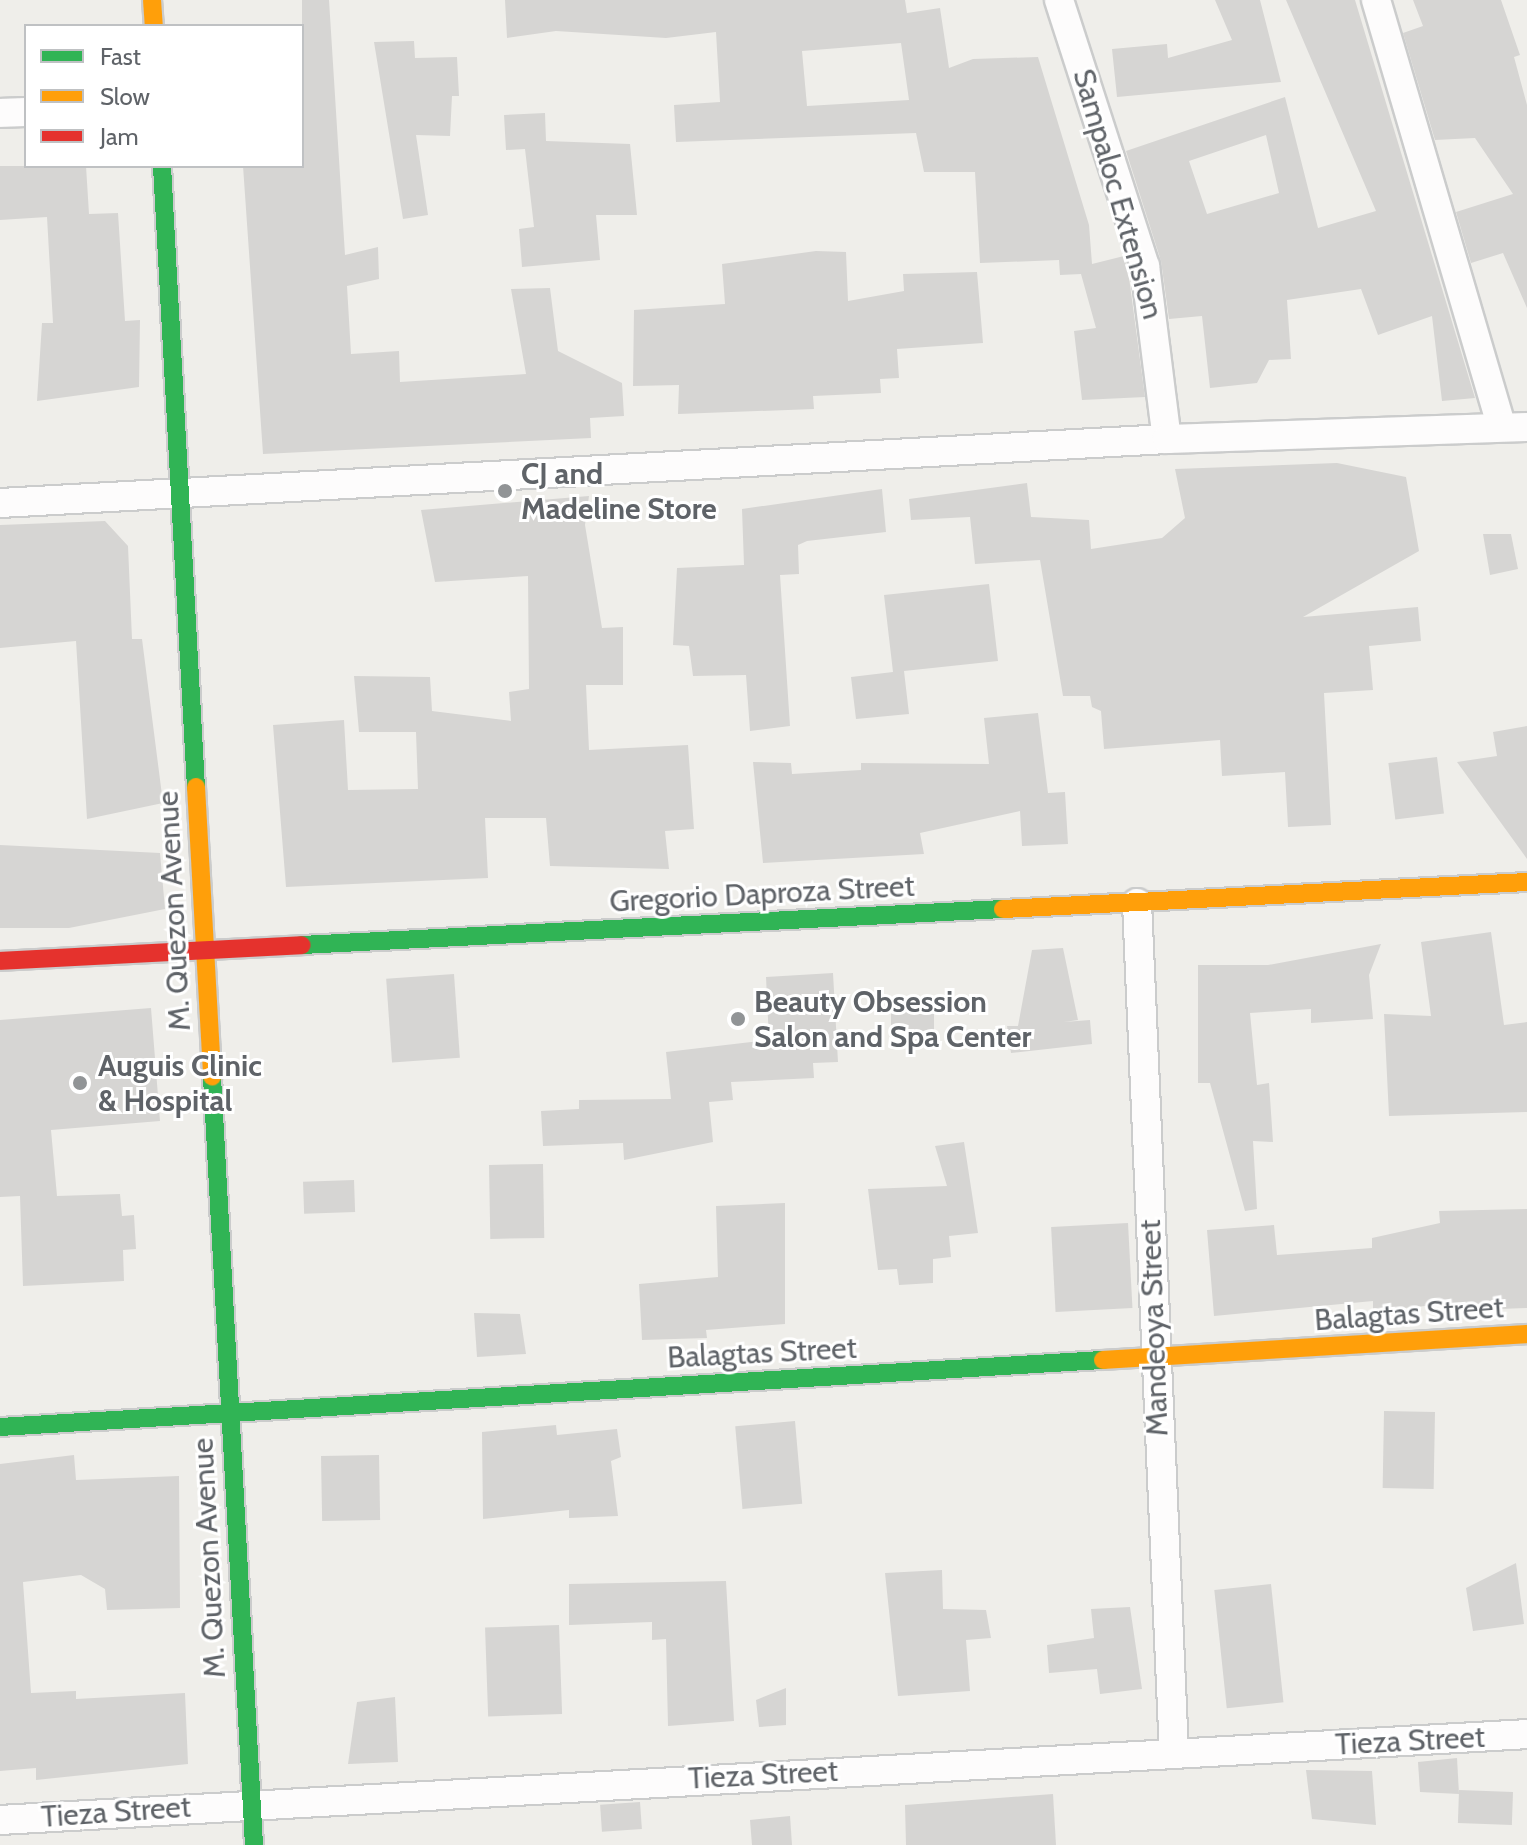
<!DOCTYPE html>
<html>
<head>
<meta charset="utf-8">
<style>
  body { margin:0 }
  #map { position:relative; width:1527px; height:1845px; overflow:hidden; background:#efeeea; font-family:Cabin,sans-serif }
  div>[style] { position:absolute }
  .building>* { inset:0; background:#d6d5d3; transform-origin:0 0 }
  .roads { filter:drop-shadow(2px 0 #cbcccc) drop-shadow(-2px 0 #cbcccc) drop-shadow(0 2px #cbcccc) drop-shadow(0 -2px #cbcccc) }
  .street>* { height:28px; margin:-14px; padding:0 14px; transform-origin:14px; border-radius:14px; background:#fdfcfc }
  .fast>* { height:18px; margin:-9px; padding:0 9px; transform-origin:9px; border-radius:9px; background:#30b455 }
  .slow>* { height:18px; margin:-9px; padding:0 9px; transform-origin:9px; border-radius:9px; background:#ff9f0a }
  .jam>* { height:18px; margin:-9px; padding:0 9px; transform-origin:9px; border-radius:9px; background:#e5322d }
  .dots>* { width:22px; height:22px; translate:-50% -50%; box-sizing:border-box; border:4px solid #fff; border-radius:50% }
  span { translate:-50% -50%; white-space:nowrap; text-align:center; line-height:1.15; -webkit-text-stroke:6px #fff; paint-order:stroke }
  .street-label { font-size:30px; color:#5f6368 }
  .poi-label { font-size:30px; color:#5f6368; font-weight:700 }
  .left { translate:0 -50%; text-align:left }
  .legend { position:absolute; left:24px; top:24px; width:280px; height:144px; box-sizing:border-box; background:#fff; border:2px solid #bfc1c3; margin:0; padding:10px 14px; list-style:none; font-size:24px; color:#5f6368 }
  .legend li { display:flex; align-items:center; gap:16px; height:40px }
  .legend b { width:40px; border:2px solid #bfc1c3 }
</style>
</head>
<body>
<div id="map">
  <div class="building">
    <i style="clip-path:polygon(302px 0,329px 0,345px 255px,378px 247px,379px 279px,347px 286px,351px 354px,399px 351px,400px 382px,526px 374px,511px 289px,550px 288px,558px 351px,622px 383px,624px 416px,590px 418px,591px 438px,263px 454px,243px 166px,302px 166px)"></i>
    <i style="clip-path:polygon(evenodd,505px 0,905px 0,907px 13px,940px 8px,949px 68px,973px 59px,1038px 57px,1089px 225px,1092px 264px,1124px 256px,1128px 270px,1145px 397px,1082px 400px,1074px 331px,1096px 328px,1081px 274px,1060px 275px,1059px 260px,980px 263px,975px 172px,924px 172px,916px 133px,676px 142px,674px 105px,720px 102px,716px 32px,666px 38px,556px 31px,507px 38px,505px 0,901px 43px,909px 100px,807px 106px,802px 51px,901px 43px)"></i>
    <i style="clip-path:polygon(1215px 0,1260px 0,1281px 82px,1117px 97px,1112px 49px,1167px 44px,1168px 58px,1232px 40px)"></i>
    <i style="clip-path:polygon(evenodd,1286px 0,1355px 0,1475px 398px,1442px 401px,1432px 316px,1378px 335px,1361px 289px,1287px 300px,1291px 359px,1269px 360px,1257px 383px,1210px 388px,1202px 316px,1169px 319px,1161px 261px,1126px 151px,1285px 97px,1318px 228px,1376px 211px,1286px 0,1266px 135px,1279px 193px,1207px 214px,1189px 161px,1266px 135px)"></i>
    <i style="clip-path:polygon(1413px 0,1501px 0,1520px 55px,1514px 57px,1527px 105px,1527px 308px,1503px 253px,1471px 263px,1456px 212px,1513px 194px,1475px 138px,1435px 140px,1403px 33px,1423px 26px)"></i>
    <i style="clip-path:polygon(414px 41px,415px 58px,457px 57px,459px 96px,452px 96px,450px 136px,416px 135px,428px 215px,403px 219px,374px 42px)"></i>
    <i style="clip-path:polygon(545px 113px,546px 141px,630px 144px,637px 215px,596px 215px,600px 260px,522px 267px,519px 229px,534px 227px,525px 149px,506px 150px,504px 115px)"></i>
    <i style="clip-path:polygon(0 166px,86px 166px,89px 214px,118px 213px,125px 321px,140px 320px,139px 387px,37px 401px,42px 323px,53px 323px,47px 217px,0 220px)"></i>
    <i style="clip-path:polygon(816px 251px,846px 252px,848px 301px,904px 291px,903px 274px,977px 272px,983px 343px,897px 349px,899px 378px,880px 379px,881px 393px,813px 396px,814px 409px,678px 414px,679px 385px,633px 386px,634px 310px,725px 304px,722px 264px)"></i>
    <i style="clip-path:polygon(1337px 463px,1406px 477px,1419px 551px,1303px 617px,1418px 607px,1421px 641px,1369px 646px,1373px 690px,1324px 693px,1331px 825px,1288px 827px,1285px 772px,1222px 776px,1220px 740px,1104px 749px,1101px 711px,1092px 707px,1090px 696px,1063px 696px,1040px 560px,975px 564px,970px 517px,911px 520px,909px 499px,1027px 483px,1031px 517px,1089px 520px,1091px 549px,1162px 538px,1185px 518px,1175px 469px)"></i>
    <i style="clip-path:polygon(882px 489px,886px 532px,807px 541px,798px 545px,799px 574px,780px 575px,790px 726px,750px 731px,746px 675px,693px 676px,689px 646px,673px 645px,677px 568px,744px 565px,742px 509px)"></i>
    <i style="clip-path:polygon(589px 496px,585px 525px,602px 628px,623px 627px,623px 685px,586px 685px,589px 750px,688px 745px,694px 829px,665px 831px,669px 869px,550px 866px,546px 818px,485px 818px,488px 878px,286px 887px,273px 725px,344px 720px,348px 790px,418px 789px,416px 732px,359px 732px,354px 676px,430px 677px,432px 711px,511px 721px,509px 692px,529px 689px,528px 576px,435px 582px,421px 510px)"></i>
    <i style="clip-path:polygon(105px 521px,128px 546px,132px 639px,142px 639px,163px 803px,87px 819px,76px 641px,0 648px,0 525px)"></i>
    <i style="clip-path:polygon(1483px 534px,1511px 534px,1518px 569px,1490px 575px)"></i>
    <i style="clip-path:polygon(989px 584px,998px 661px,904px 671px,909px 714px,856px 719px,851px 677px,893px 672px,884px 595px)"></i>
    <i style="clip-path:polygon(1038px 713px,1048px 793px,1065px 792px,1068px 844px,1022px 846px,1020px 811px,920px 833px,924px 854px,763px 863px,753px 762px,791px 763px,792px 774px,861px 770px,861px 763px,989px 764px,984px 718px)"></i>
    <i style="clip-path:polygon(1527px 726px,1527px 859px,1457px 762px,1497px 756px,1493px 732px)"></i>
    <i style="left:1437px;top:757px;width:57px;height:49px;rotate:83deg"></i>
    <i style="clip-path:polygon(0 845px,160px 853px,165px 909px,69px 928px,0 928px)"></i>
    <i style="clip-path:polygon(1491px 932px,1504px 1025px,1527px 1022px,1527px 1112px,1389px 1116px,1384px 1014px,1431px 1016px,1421px 942px)"></i>
    <i style="clip-path:polygon(1381px 944px,1369px 975px,1373px 1019px,1311px 1023px,1311px 1009px,1250px 1013px,1257px 1085px,1269px 1083px,1273px 1142px,1253px 1141px,1257px 1209px,1245px 1211px,1210px 1083px,1198px 1083px,1198px 965px,1268px 965px)"></i>
    <i style="clip-path:polygon(1063px 948px,1078px 1020px,1064px 1022px,1090px 1020px,1092px 1044px,1011px 1053px,1007px 1026px,1018px 1026px,1032px 950px)"></i>
    <i style="clip-path:polygon(833px 973px,838px 1062px,813px 1063px,814px 1078px,731px 1082px,733px 1100px,709px 1102px,713px 1142px,624px 1160px,623px 1143px,543px 1146px,541px 1111px,579px 1109px,579px 1100px,671px 1099px,666px 1052px,769px 1040px,766px 977px)"></i>
    <i style="left:454px;top:974px;width:84px;height:68px;rotate:86deg"></i>
    <i style="left:891px;top:998px;width:43px;height:48px"></i>
    <i style="clip-path:polygon(151px 1008px,160px 1121px,51px 1130px,57px 1196px,120px 1194px,122px 1216px,134px 1215px,136px 1249px,123px 1250px,124px 1281px,23px 1286px,20px 1196px,0 1197px,0 1020px)"></i>
    <i style="clip-path:polygon(964px 1142px,978px 1233px,949px 1236px,951px 1257px,933px 1259px,933px 1283px,899px 1285px,897px 1269px,878px 1270px,868px 1189px,947px 1186px,935px 1146px)"></i>
    <i style="left:543px;top:1164px;width:74px;height:54px;rotate:89deg"></i>
    <i style="left:354px;top:1180px;width:32px;height:51px;rotate:88deg"></i>
    <i style="clip-path:polygon(785px 1203px,785px 1324px,706px 1330px,707px 1338px,642px 1340px,639px 1284px,718px 1277px,716px 1206px)"></i>
    <i style="clip-path:polygon(1527px 1209px,1527px 1308px,1446px 1311px,1446px 1304px,1373px 1311px,1373px 1301px,1214px 1316px,1207px 1230px,1274px 1225px,1277px 1255px,1372px 1248px,1372px 1238px,1440px 1223px,1439px 1211px)"></i>
    <i style="left:1128px;top:1223px;width:85px;height:77px;rotate:87deg"></i>
    <i style="clip-path:polygon(474px 1313px,520px 1314px,526px 1354px,477px 1357px)"></i>
    <i style="left:1384px;top:1411px;width:51px;height:77px;rotate:1deg"></i>
    <i style="left:795px;top:1421px;width:83px;height:60px;rotate:85deg"></i>
    <i style="clip-path:polygon(556px 1425px,557px 1435px,617px 1429px,621px 1457px,611px 1461px,618px 1516px,569px 1518px,569px 1510px,483px 1519px,482px 1432px)"></i>
    <i style="clip-path:polygon(74px 1455px,76px 1480px,179px 1476px,180px 1608px,107px 1610px,105px 1589px,81px 1575px,23px 1582px,31px 1693px,76px 1691px,76px 1699px,185px 1693px,188px 1764px,36px 1780px,36px 1768px,0 1771px,0 1464px)"></i>
    <i style="left:379px;top:1455px;width:65px;height:58px;rotate:89deg"></i>
    <i style="clip-path:polygon(1516px 1563px,1524px 1624px,1473px 1631px,1466px 1588px)"></i>
    <i style="clip-path:polygon(942px 1570px,943px 1609px,986px 1610px,991px 1638px,966px 1640px,970px 1691px,898px 1696px,885px 1573px)"></i>
    <i style="clip-path:polygon(726px 1581px,734px 1721px,668px 1726px,666px 1639px,652px 1640px,652px 1622px,569px 1625px,569px 1584px)"></i>
    <i style="left:1271px;top:1584px;width:119px;height:57px;rotate:84deg"></i>
    <i style="clip-path:polygon(1130px 1607px,1142px 1689px,1100px 1694px,1097px 1669px,1049px 1673px,1047px 1645px,1094px 1638px,1091px 1609px)"></i>
    <i style="left:559px;top:1625px;width:89px;height:74px;rotate:88deg"></i>
    <i style="clip-path:polygon(786px 1688px,786px 1725px,759px 1727px,756px 1700px)"></i>
    <i style="clip-path:polygon(395px 1697px,398px 1762px,348px 1764px,357px 1702px)"></i>
    <i style="clip-path:polygon(1457px 1758px,1459px 1794px,1420px 1792px,1418px 1762px)"></i>
    <i style="clip-path:polygon(1306px 1770px,1372px 1771px,1376px 1825px,1312px 1819px)"></i>
    <i style="left:1513px;top:1792px;width:33px;height:54px;rotate:92deg"></i>
    <i style="clip-path:polygon(1053px 1794px,1056px 1845px,906px 1845px,905px 1805px)"></i>
    <i style="left:640px;top:1802px;width:27px;height:40px;rotate:86deg"></i>
    <i style="clip-path:polygon(790px 1816px,792px 1845px,752px 1845px,750px 1820px)"></i>
  </div>
  <div class="roads">
    <div class="street">
      <i style="left:1059px;top:0;width:280px;rotate:72.1deg"></i>
      <i style="left:1145px;top:266px;width:174px;rotate:82.8deg"></i>
      <i style="left:1376px;top:0;width:444px;rotate:73.6deg"></i>
      <i style="left:0;top:113px;width:26px;rotate:-2deg"></i>
      <i style="left:0;top:503px;width:1169px;rotate:-3.14deg"></i>
      <i style="left:1167px;top:439px;width:360px;rotate:-1.9deg"></i>
      <i style="left:1137px;top:903px;width:851px;rotate:87.51deg"></i>
      <i style="left:0;top:1820px;width:1529px;rotate:-3.22deg"></i>
    </div>
    <div class="fast">
      <i style="left:162px;top:166px;width:622px;rotate:86.87deg"></i>
      <i style="left:302px;top:945px;width:702px;rotate:-2.94deg"></i>
      <i style="left:212px;top:1077px;width:769px;rotate:86.87deg"></i>
      <i style="left:0;top:1427px;width:1105px;rotate:-3.48deg"></i>
    </div>
    <div class="slow">
      <i style="left:152px;top:0;width:26px;rotate:86deg"></i>
      <i style="left:196px;top:787px;width:290px;rotate:86.8deg"></i>
      <i style="left:1003px;top:909px;width:525px;rotate:-2.95deg"></i>
      <i style="left:1103px;top:1360px;width:425px;rotate:-3.5deg"></i>
    </div>
    <div class="jam">
      <i style="left:0;top:961px;width:302px;rotate:-3deg"></i>
    </div>
  </div>
  <div class="dots">
    <i style="left:505px;top:491px;background:#919496"></i>
    <i style="left:738px;top:1019px;background:#919496"></i>
    <i style="left:80px;top:1083px;background:#919496"></i>
  </div>
  <div class="street-label">
    <span style="left:1118px;top:194px;rotate:74deg">Sampaloc Extension</span>
    <span style="left:762px;top:894px;rotate:-3deg">Gregorio Daproza Street</span>
    <span style="left:174px;top:911px;rotate:-93deg">M. Quezon Avenue</span>
    <span style="left:1409px;top:1314px;rotate:-4deg">Balagtas Street</span>
    <span style="left:1154px;top:1328px;rotate:-92deg">Mandeoya Street</span>
    <span style="left:762px;top:1353px;rotate:-3deg">Balagtas Street</span>
    <span style="left:209px;top:1558px;rotate:-93deg">M. Quezon Avenue</span>
    <span style="left:1410px;top:1741px;rotate:-3deg">Tieza Street</span>
    <span style="left:763px;top:1775px;rotate:-3deg">Tieza Street</span>
    <span style="left:116px;top:1812px;rotate:-4deg">Tieza Street</span>
  </div>
  <div class="poi-label">
    <span class="left" style="left:521px;top:491px">CJ and<br>Madeline Store</span>
    <span class="left" style="left:754px;top:1019px">Beauty Obsession<br>Salon and Spa Center</span>
    <span class="left" style="left:98px;top:1083px">Auguis Clinic<br>&amp; Hospital</span>
  </div>
  <ul class="legend">
  <li><b style="height:10px;background:#30b455"></b>Fast</li>
  <li><b style="height:10px;background:#ff9f0a"></b>Slow</li>
  <li><b style="height:10px;background:#e5322d"></b>Jam</li>
  </ul>
</div>
</body>
</html>
